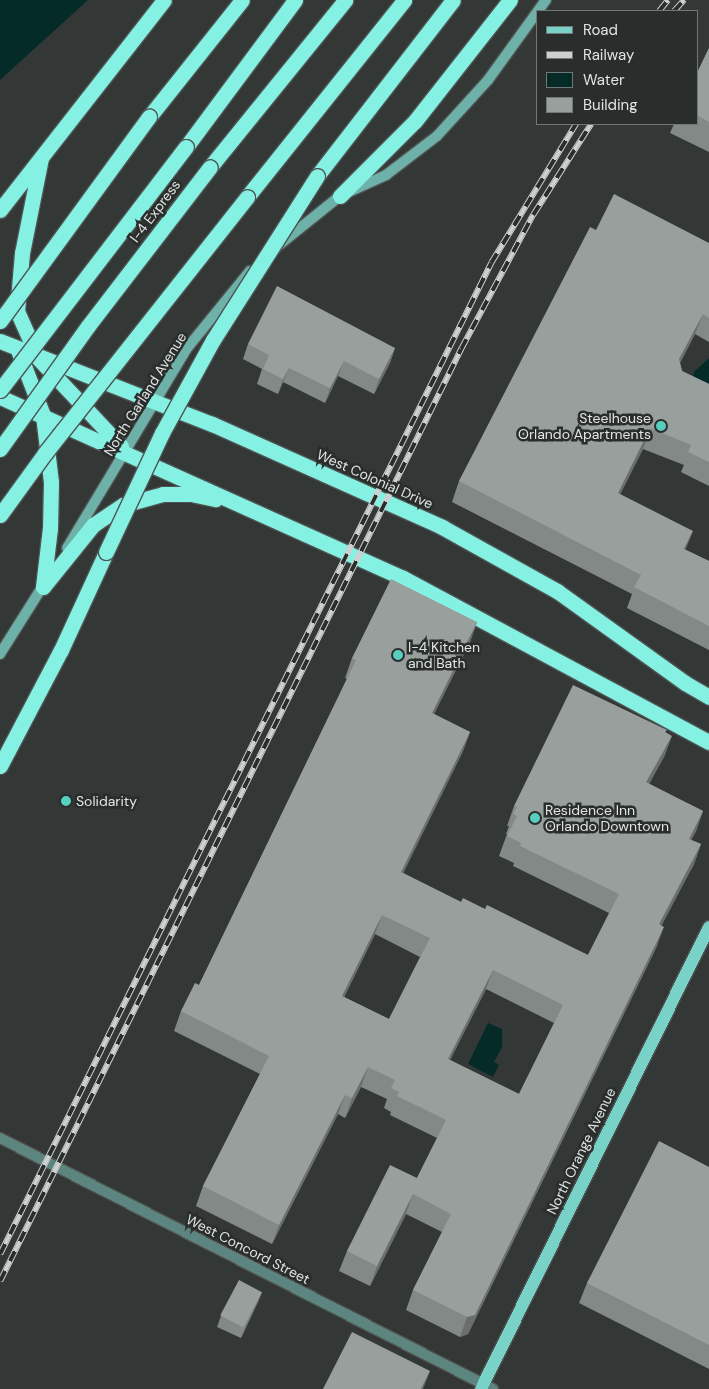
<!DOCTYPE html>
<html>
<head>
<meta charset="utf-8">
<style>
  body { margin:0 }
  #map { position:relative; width:709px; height:1389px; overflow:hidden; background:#333837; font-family:"DM Sans",sans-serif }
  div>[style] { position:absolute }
  .water>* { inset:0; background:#042b27 }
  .roads { filter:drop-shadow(1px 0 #4f5453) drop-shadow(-1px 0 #4f5453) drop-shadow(0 1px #4f5453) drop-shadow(0 -1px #4f5453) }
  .street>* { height:10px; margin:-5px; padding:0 5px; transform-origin:5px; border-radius:5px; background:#5c857f }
  .secondary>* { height:10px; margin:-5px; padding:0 5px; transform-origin:5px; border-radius:5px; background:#6db1a8 }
  .primary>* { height:12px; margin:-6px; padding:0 6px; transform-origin:6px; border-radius:6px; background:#79d2c7 }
  .highway>* { height:15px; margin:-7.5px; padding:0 7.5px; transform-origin:7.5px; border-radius:7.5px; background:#84f1e3 }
  .rail>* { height:5.5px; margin-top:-2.75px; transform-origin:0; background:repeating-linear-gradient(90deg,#292e2d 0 11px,#cdd0cf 0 22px); box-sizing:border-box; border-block:1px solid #cdd0cf }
  .bridges { filter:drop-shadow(1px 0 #4f5453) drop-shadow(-1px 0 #4f5453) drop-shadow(0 1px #4f5453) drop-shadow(0 -1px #4f5453) }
  .highway-bridge>* { height:15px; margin:-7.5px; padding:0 7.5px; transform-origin:7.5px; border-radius:7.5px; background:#84f1e3 }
  .wall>* { inset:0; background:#838987 }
  .shaded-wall>* { inset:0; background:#6a6f6e }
  .building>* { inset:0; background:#989f9d; transform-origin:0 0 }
  .dots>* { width:14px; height:14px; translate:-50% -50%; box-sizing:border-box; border:2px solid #292e2d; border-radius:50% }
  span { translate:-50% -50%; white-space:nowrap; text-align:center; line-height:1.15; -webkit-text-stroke:5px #292e2d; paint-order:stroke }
  .street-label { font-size:14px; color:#e1e4e3 }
  .poi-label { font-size:14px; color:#e1e4e3 }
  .right { translate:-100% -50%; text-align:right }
  .left { translate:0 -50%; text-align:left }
  .legend { position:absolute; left:536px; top:10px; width:162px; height:115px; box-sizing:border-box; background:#292e2d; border:1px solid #737776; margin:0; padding:6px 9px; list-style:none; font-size:15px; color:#e1e4e3 }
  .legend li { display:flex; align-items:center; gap:10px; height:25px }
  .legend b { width:25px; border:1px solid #737776 }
</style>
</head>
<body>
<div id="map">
  <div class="water">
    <i style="clip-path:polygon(0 0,88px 0,0 80px)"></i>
    <i style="clip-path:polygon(709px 358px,709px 392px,692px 380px,694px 372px)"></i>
    <i style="clip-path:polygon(488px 1023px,502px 1029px,502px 1047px,494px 1062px,499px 1065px,493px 1077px,468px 1064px)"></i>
  </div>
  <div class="roads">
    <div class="street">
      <i style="left:0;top:1138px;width:553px;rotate:26.98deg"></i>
    </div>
    <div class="secondary">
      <i style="left:274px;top:249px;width:85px;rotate:-38.8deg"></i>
      <i style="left:340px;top:196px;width:51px;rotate:-24.5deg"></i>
      <i style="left:386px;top:175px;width:64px;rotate:-37.4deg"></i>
      <i style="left:437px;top:136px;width:76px;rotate:-47.7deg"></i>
      <i style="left:488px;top:80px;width:99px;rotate:-54.1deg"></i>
      <i style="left:67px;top:548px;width:235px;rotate:-59deg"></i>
      <i style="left:188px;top:347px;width:98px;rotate:-50.8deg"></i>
      <i style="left:0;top:654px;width:86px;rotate:-57.8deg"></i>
    </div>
    <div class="primary">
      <i style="left:481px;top:1389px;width:515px;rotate:-63.73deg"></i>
    </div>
    <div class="highway">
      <i style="left:149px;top:117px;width:149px;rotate:-51.5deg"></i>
      <i style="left:186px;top:147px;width:183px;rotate:-53.4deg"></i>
      <i style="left:41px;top:158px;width:97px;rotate:101.3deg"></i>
      <i style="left:22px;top:253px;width:58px;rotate:94.9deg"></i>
      <i style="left:17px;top:311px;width:51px;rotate:65.9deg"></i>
      <i style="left:38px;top:358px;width:121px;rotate:46.7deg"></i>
      <i style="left:210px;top:167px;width:215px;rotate:-51deg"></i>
      <i style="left:317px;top:176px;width:222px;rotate:-52.3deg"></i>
      <i style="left:340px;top:196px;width:106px;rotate:-45deg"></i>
      <i style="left:415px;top:121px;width:154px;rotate:-51.9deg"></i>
      <i style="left:247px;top:197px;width:252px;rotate:-51.4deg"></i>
      <i style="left:0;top:210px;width:266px;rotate:-52deg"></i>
      <i style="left:0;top:341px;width:228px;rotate:21.4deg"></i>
      <i style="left:212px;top:424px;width:252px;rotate:24.1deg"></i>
      <i style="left:442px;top:527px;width:132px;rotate:29.1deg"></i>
      <i style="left:557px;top:591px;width:158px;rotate:35.7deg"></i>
      <i style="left:685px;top:683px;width:28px;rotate:30deg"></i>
      <i style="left:18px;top:350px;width:70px;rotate:69deg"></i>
      <i style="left:43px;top:415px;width:67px;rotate:83.2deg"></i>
      <i style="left:51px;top:482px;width:46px;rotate:91.2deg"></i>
      <i style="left:50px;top:528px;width:59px;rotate:96.8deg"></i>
      <i style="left:0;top:397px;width:442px;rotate:24.2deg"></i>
      <i style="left:403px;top:578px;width:347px;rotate:28.2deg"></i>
      <i style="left:43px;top:587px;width:80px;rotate:-51.1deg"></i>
      <i style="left:93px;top:525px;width:36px;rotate:-34deg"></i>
      <i style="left:123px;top:505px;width:41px;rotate:-15.4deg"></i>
      <i style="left:163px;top:494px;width:28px"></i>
      <i style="left:191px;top:494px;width:25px;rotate:12deg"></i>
      <i style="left:0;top:766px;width:131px;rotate:-62.3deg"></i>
      <i style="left:61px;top:650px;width:108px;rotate:-65.3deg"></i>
    </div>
  </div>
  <div class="rail">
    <i style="left:659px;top:11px;width:14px;rotate:-51deg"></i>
    <i style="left:674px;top:11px;width:15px;rotate:-48deg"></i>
    <i style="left:0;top:1254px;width:1106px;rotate:-63.64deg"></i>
    <i style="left:491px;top:263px;width:163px;rotate:-58.6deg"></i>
    <i style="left:0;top:1281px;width:1040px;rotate:-63.68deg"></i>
    <i style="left:461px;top:349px;width:152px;rotate:-61.8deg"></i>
    <i style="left:533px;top:215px;width:108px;rotate:-57.5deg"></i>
  </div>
  <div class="bridges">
    <div class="highway-bridge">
      <i style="left:0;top:321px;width:253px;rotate:-53.9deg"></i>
      <i style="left:0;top:390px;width:306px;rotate:-52.6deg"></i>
      <i style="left:0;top:449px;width:151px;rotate:-54.4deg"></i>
      <i style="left:88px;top:326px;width:200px;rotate:-52.5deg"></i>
      <i style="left:0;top:515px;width:77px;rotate:-54deg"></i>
      <i style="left:45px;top:453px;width:326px;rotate:-51.7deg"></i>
      <i style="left:106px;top:552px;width:132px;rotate:-64.8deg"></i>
      <i style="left:162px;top:433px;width:106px;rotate:-61.3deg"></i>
      <i style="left:213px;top:340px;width:194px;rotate:-57.6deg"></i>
    </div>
  </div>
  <div class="wall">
    <i style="clip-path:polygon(709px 48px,709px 152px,670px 133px,674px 124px,698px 124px,698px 71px)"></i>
    <i style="clip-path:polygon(596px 230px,709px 243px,709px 342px,695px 334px,680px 363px,682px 371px,709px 384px,709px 486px,681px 472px,684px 465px,643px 449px,620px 494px,686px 550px,709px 561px,709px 650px,627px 608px,632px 594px,452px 502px,459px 481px)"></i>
    <i style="clip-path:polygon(248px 344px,395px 348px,390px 363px,374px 394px,338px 376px,325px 403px,283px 382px,278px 394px,257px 384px,262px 369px,243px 359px)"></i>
    <i style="clip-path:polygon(evenodd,477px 622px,470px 642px,434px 714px,470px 732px,463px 751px,403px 873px,461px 902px,485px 909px,588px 955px,609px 913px,513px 866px,514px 863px,499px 856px,507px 834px,506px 834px,509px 826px,507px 826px,514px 806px,666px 732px,665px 755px,649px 784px,703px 811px,696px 831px,691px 840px,701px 844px,694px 864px,661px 925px,657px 946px,468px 1334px,460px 1337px,406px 1310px,413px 1290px,442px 1232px,406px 1214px,370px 1286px,339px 1271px,347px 1251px,417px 1178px,437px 1138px,390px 1115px,391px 1112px,384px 1108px,387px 1099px,361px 1087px,345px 1118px,338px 1114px,272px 1244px,196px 1206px,203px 1186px,260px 1074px,174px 1031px,181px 1011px,199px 985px,347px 679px,345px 678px,352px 658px,477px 622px,375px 934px,420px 957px,389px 1019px,344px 997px,375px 934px,477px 622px,486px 989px,554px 1023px,519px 1094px,450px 1060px,486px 989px)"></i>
    <i style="clip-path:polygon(709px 1167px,709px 1369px,579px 1303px,587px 1283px)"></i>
    <i style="clip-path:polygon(262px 1292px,258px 1302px,241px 1338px,217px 1327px,221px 1316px)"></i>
  </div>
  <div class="shaded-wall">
    <i style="clip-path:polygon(703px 314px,695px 334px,671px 379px,679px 359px)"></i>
    <i style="clip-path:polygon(395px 348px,390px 363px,374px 394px,379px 379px)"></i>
    <i style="clip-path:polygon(344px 361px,338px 376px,325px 403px,330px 388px)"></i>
    <i style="clip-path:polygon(289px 368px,283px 382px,278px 394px,283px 379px)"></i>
    <i style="clip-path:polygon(650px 428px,643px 449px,611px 513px,618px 493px)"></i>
    <i style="clip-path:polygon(693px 531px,685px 551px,684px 549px)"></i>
    <i style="clip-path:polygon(477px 622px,470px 642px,425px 732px,432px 713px)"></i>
    <i style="clip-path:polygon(470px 732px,463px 751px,394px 892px,401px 872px)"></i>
    <i style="clip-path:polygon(672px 736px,665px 755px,639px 802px,646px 782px)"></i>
    <i style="clip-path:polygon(703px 811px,696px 831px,682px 858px,689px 839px)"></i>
    <i style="clip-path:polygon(701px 844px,694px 864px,652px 944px,659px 924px)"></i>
    <i style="clip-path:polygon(382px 915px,375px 934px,335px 1016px,342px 996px)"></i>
    <i style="clip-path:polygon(664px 927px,657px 946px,468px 1334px,460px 1337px,467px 1317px)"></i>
    <i style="clip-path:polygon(493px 970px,486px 989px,441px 1078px,448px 1059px)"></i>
    <i style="clip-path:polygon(368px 1067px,361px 1087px,345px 1118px,352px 1098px)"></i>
    <i style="clip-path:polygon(345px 1095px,338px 1114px,272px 1244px,279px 1225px)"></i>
    <i style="clip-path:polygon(413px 1194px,406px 1214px,370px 1286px,377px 1266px)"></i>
    <i style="clip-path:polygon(262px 1292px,258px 1302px,241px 1338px,245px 1328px)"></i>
    <i style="clip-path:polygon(430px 1371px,423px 1389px,421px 1389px)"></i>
  </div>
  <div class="building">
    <i style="clip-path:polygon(709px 48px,709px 122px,698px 116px,698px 71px)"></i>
    <i style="clip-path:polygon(614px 194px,709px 243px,709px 318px,703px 314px,679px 359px,682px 371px,709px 384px,709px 462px,688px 452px,691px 445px,650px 428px,618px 493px,693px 531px,684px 549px,709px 561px,709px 626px,634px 587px,641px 575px,459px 481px,590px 227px,596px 230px)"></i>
    <i style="clip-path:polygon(277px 286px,395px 348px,379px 379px,344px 361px,330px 388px,289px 368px,283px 379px,263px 369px,269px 355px,248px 344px)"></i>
    <i style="clip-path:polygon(evenodd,391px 579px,477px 622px,432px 713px,470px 732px,401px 872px,461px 902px,463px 898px,485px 909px,487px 905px,588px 955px,619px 894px,520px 846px,521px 843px,507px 836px,517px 816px,513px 814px,517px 807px,514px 806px,573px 685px,667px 730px,665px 732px,672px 736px,646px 782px,703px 811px,689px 839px,701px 844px,659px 924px,664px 927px,475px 1315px,467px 1317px,413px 1290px,451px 1214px,413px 1194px,377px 1266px,347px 1251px,390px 1165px,417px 1178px,446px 1120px,397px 1096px,399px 1092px,391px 1088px,395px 1080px,368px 1067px,352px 1098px,345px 1095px,279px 1225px,203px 1186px,269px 1056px,181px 1011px,195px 983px,199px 985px,240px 900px,356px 660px,352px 658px,391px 579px,382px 915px,430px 938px,389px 1019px,342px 996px,382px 915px,391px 579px,493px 970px,563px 1005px,519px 1094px,448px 1059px,493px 970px)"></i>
    <i style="clip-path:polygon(659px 1141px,709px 1167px,709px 1345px,587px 1283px)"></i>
    <i style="left:239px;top:1280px;width:26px;height:40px;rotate:28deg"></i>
    <i style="clip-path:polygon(352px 1332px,430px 1371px,421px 1389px,323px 1389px)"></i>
  </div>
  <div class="dots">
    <i style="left:661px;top:426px;background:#58cec0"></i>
    <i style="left:398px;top:655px;background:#58cec0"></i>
    <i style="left:66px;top:801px;background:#58cec0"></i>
    <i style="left:535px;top:818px;background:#58cec0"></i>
  </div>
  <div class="street-label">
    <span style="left:155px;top:211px;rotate:-53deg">I-4 Express</span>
    <span style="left:145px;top:394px;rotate:-58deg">North Garland Avenue</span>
    <span style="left:375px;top:479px;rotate:24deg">West Colonial Drive</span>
    <span style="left:581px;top:1151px;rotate:-64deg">North Orange Avenue</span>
    <span style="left:248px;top:1249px;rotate:27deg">West Concord Street</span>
  </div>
  <div class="poi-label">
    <span class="right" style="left:651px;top:426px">Steelhouse<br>Orlando Apartments</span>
    <span class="left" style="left:408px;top:655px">I-4 Kitchen<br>and Bath</span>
    <span class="left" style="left:76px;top:801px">Solidarity</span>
    <span class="left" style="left:545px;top:818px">Residence Inn<br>Orlando Downtown</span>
  </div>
  <ul class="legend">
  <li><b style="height:6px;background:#79d2c7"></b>Road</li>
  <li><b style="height:6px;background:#cdd0cf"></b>Railway</li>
  <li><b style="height:14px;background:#042b27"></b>Water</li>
  <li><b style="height:14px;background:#989f9d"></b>Building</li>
  </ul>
</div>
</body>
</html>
